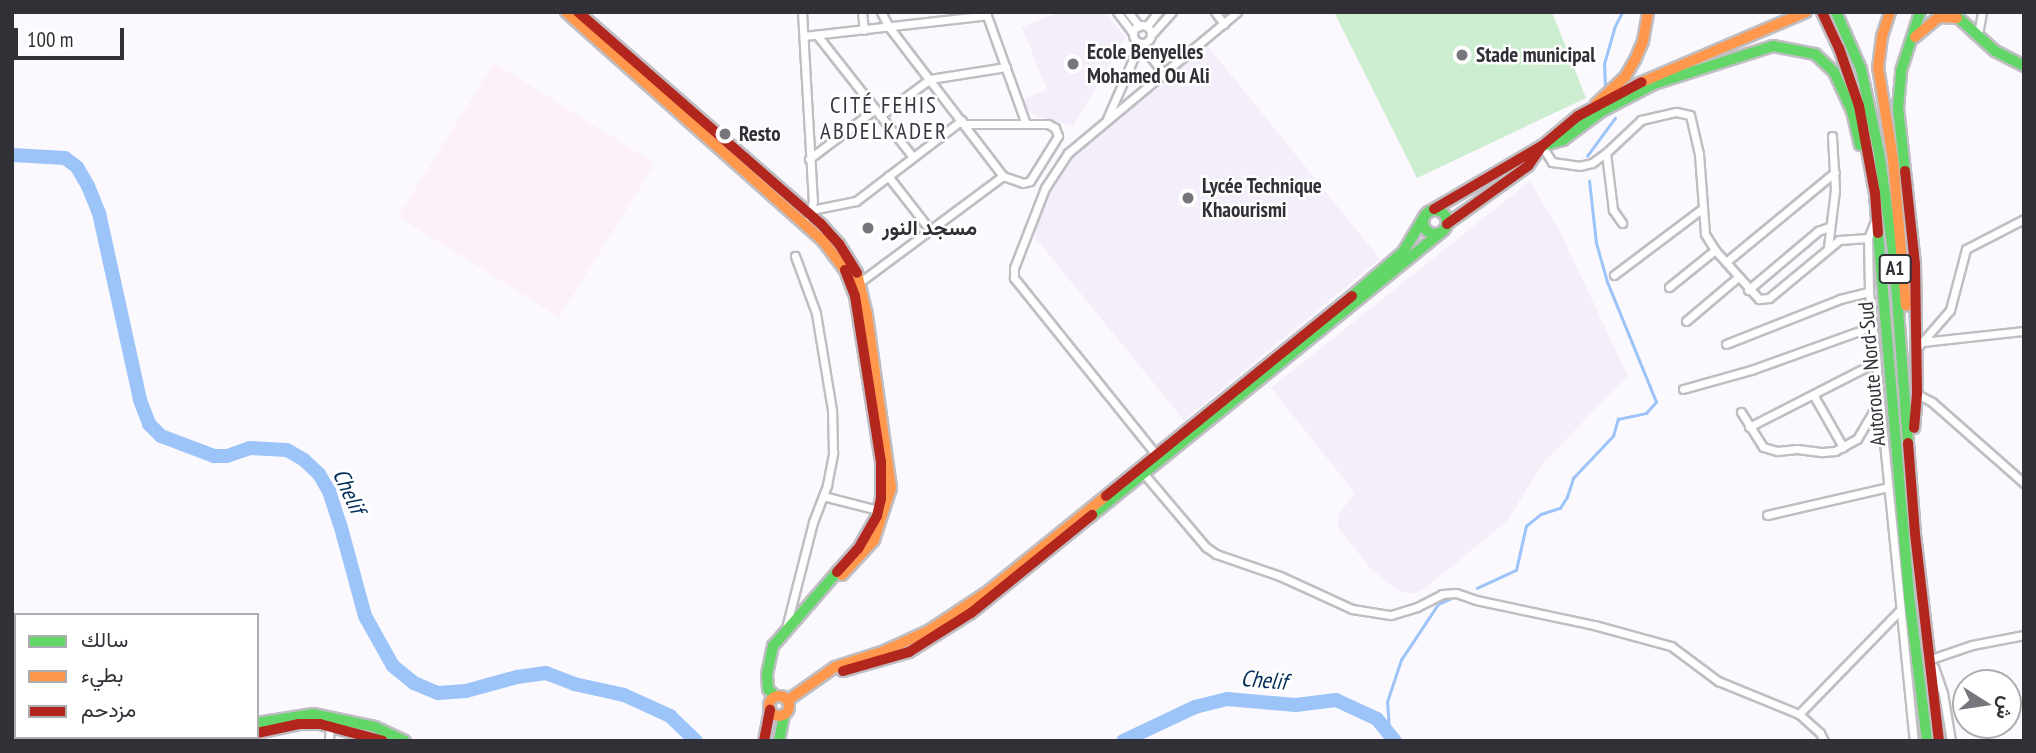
<!DOCTYPE html>
<html>
<head>
<meta charset="utf-8">
<style>
  body { margin:0 }
  #map { position:relative; width:2036px; height:753px; overflow:hidden; background:#fbf9fe; font-family:"PT Sans Narrow",Vazirmatn,sans-serif }
  div>[style] { position:absolute }
  .commercial>* { inset:0; background:#fcf0fb; transform-origin:0 0 }
  .education>* { inset:0; background:#f4edfa }
  .green>* { inset:0; background:#ccedd0 }
  .stream>* { height:2.5px; margin:-1.25px; padding:0 1.25px; transform-origin:1.25px; border-radius:1.25px; background:#9cc4f8 }
  .river>* { height:14px; margin:-7px; padding:0 7px; transform-origin:7px; border-radius:7px; background:#9cc4f8 }
  .roads { filter:drop-shadow(2px 0 #bfbec3) drop-shadow(-2px 0 #bfbec3) drop-shadow(0 2px #bfbec3) drop-shadow(0 -2px #bfbec3) }
  .street>* { height:7px; margin:-3.5px; padding:0 3.5px; transform-origin:3.5px; border-radius:3.5px; background:#fefeff }
  .street>.ring { margin:-3.5px; padding:0; box-sizing:content-box; background:none; border:7px solid #fefeff; border-radius:50% }
  .fast>* { height:10px; margin:-5px; padding:0 5px; transform-origin:5px; border-radius:5px; background:#63d668 }
  .fast>.ring { margin:-5px; padding:0; box-sizing:content-box; background:none; border:10px solid #63d668; border-radius:50% }
  .slow>* { height:10px; margin:-5px; padding:0 5px; transform-origin:5px; border-radius:5px; background:#ff974d }
  .slow>.ring { margin:-5px; padding:0; box-sizing:content-box; background:none; border:10px solid #ff974d; border-radius:50% }
  .jam>* { height:10px; margin:-5px; padding:0 5px; transform-origin:5px; border-radius:5px; background:#b3261e }
  .dots>* { width:19px; height:19px; translate:-50% -50%; box-sizing:border-box; border:4px solid #fff; border-radius:50% }
  span { translate:-50% -50%; white-space:nowrap; text-align:center; line-height:1.15; -webkit-text-stroke:5px #fff; paint-order:stroke }
  .shield-label span { padding:2px 5px; background:#fff; border:2px solid; border-radius:5px; -webkit-text-stroke-width:0 }
  .shield-label { font-size:19px; color:#323037; font-weight:700 }
  .poi-label { font-size:21px; color:#323037; font-weight:700 }
  .left { translate:0 -50%; text-align:left }
  .street-label { font-size:21px; color:#323037 }
  .neighbourhood-label { font-size:23px; color:#3a3743; letter-spacing:2px }
  .water-label { font-size:23px; color:#042e59; font-style:italic }
  .frame { position:absolute; inset:0; border:14px solid #323037; pointer-events:none }
  .legend { position:absolute; left:14px; top:613px; width:245px; height:126px; box-sizing:border-box; background:#fff; border:2px solid #adacaf; margin:0; padding:9px 12px; list-style:none; font-size:21px; color:#323037 }
  .legend li { display:flex; align-items:center; gap:14px; height:35px }
  .legend b { width:35px; border:2px solid #adacaf }
  .north { position:absolute; left:1952px; top:669px; width:70px; height:70px; box-sizing:border-box; background:#fff; border:2px solid #adacaf; border-radius:50%; rotate:102deg; font-size:19px; font-weight:700; line-height:28px; text-align:center; color:#323037 }
  .north::after { content:''; display:block; margin:auto; width:24px; height:32px; background:#78767d; clip-path:polygon(50% 0,100% 100%,50% 72%,0 100%) }
  .scale { position:absolute; left:14px; top:28px; width:110px; height:32px; box-sizing:border-box; border:4px solid #323037; border-top:0; padding-left:9px; font-size:21px; line-height:24px; white-space:nowrap; color:#323037; -webkit-text-stroke:5px #fff; paint-order:stroke }
</style>
</head>
<body>
<div id="map">
  <div class="commercial">
    <i style="left:494px;top:63px;width:190px;height:181px;rotate:32deg"></i>
  </div>
  <div class="education">
    <i style="clip-path:polygon(1060px 12px,1104px 12px,1126px 37px,1073px 126px,1038px 117px,1025px 108px,1021px 100px,1047px 90px,1022px 27px)"></i>
    <i style="clip-path:polygon(1206px 44px,1380px 259px,1184px 420px,1032px 234px,1060px 162px)"></i>
    <i style="clip-path:polygon(1530px 181px,1559px 230px,1628px 376px,1543px 463px,1507px 521px,1424px 589px,1414px 594px,1401px 592px,1370px 568px,1338px 527px,1338px 515px,1355px 493px,1271px 388px)"></i>
  </div>
  <div class="green">
    <i style="clip-path:polygon(1334px 12px,1552px 12px,1586px 98px,1417px 178px)"></i>
  </div>
  <div class="stream">
    <i style="left:1605px;top:90px;width:26px;rotate:-92deg"></i>
    <i style="left:1604px;top:64px;width:37px;rotate:-74deg"></i>
    <i style="left:1614px;top:28px;width:18px;rotate:-63deg"></i>
    <i style="left:1587px;top:156px;width:47px;rotate:-53.6deg"></i>
    <i style="left:1477px;top:588px;width:43px;rotate:-24.8deg"></i>
    <i style="left:1516px;top:570px;width:45px;rotate:-77.2deg"></i>
    <i style="left:1526px;top:526px;width:19px;rotate:-39deg"></i>
    <i style="left:1541px;top:514px;width:20px;rotate:-18deg"></i>
    <i style="left:1560px;top:508px;width:13px;rotate:-58deg"></i>
    <i style="left:1567px;top:497px;width:20px;rotate:-72deg"></i>
    <i style="left:1573px;top:478px;width:58px;rotate:-46.4deg"></i>
    <i style="left:1613px;top:436px;width:18px;rotate:-74deg"></i>
    <i style="left:1618px;top:419px;width:29px;rotate:-12deg"></i>
    <i style="left:1646px;top:413px;width:15px;rotate:-48deg"></i>
    <i style="left:1656px;top:402px;width:130px;rotate:-112.2deg"></i>
    <i style="left:1607px;top:282px;width:41px;rotate:-105.8deg"></i>
    <i style="left:1596px;top:243px;width:62px;rotate:-96.4deg"></i>
    <i style="left:1389px;top:729px;width:27px;rotate:-94deg"></i>
    <i style="left:1387px;top:702px;width:44px;rotate:-71.6deg"></i>
    <i style="left:1401px;top:660px;width:67px;rotate:-56.5deg"></i>
    <i style="left:1438px;top:604px;width:13px;rotate:-23deg"></i>
  </div>
  <div class="river">
    <i style="left:12px;top:155px;width:53px;rotate:3.2deg"></i>
    <i style="left:65px;top:158px;width:15px;rotate:37deg"></i>
    <i style="left:77px;top:167px;width:22px;rotate:60deg"></i>
    <i style="left:88px;top:186px;width:29px;rotate:68deg"></i>
    <i style="left:99px;top:213px;width:191px;rotate:77.6deg"></i>
    <i style="left:140px;top:400px;width:26px;rotate:69deg"></i>
    <i style="left:149px;top:424px;width:17px;rotate:45deg"></i>
    <i style="left:161px;top:436px;width:57px;rotate:20.7deg"></i>
    <i style="left:214px;top:456px;width:13px"></i>
    <i style="left:227px;top:456px;width:24px;rotate:-19deg"></i>
    <i style="left:250px;top:448px;width:37px;rotate:3deg"></i>
    <i style="left:287px;top:450px;width:20px;rotate:30deg"></i>
    <i style="left:304px;top:460px;width:21px;rotate:43deg"></i>
    <i style="left:319px;top:474px;width:20px;rotate:60deg"></i>
    <i style="left:329px;top:491px;width:35px;rotate:72deg"></i>
    <i style="left:340px;top:524px;width:95px;rotate:74.8deg"></i>
    <i style="left:365px;top:616px;width:57px;rotate:60.8deg"></i>
    <i style="left:393px;top:666px;width:27px;rotate:39deg"></i>
    <i style="left:414px;top:683px;width:26px;rotate:23deg"></i>
    <i style="left:438px;top:693px;width:28px;rotate:-4deg"></i>
    <i style="left:466px;top:691px;width:53px;rotate:-15.4deg"></i>
    <i style="left:517px;top:677px;width:29px;rotate:-8deg"></i>
    <i style="left:546px;top:673px;width:30px;rotate:21deg"></i>
    <i style="left:574px;top:684px;width:51px;rotate:12.4deg"></i>
    <i style="left:624px;top:695px;width:51px;rotate:24.5deg"></i>
    <i style="left:670px;top:716px;width:36px;rotate:44deg"></i>
    <i style="left:1123px;top:741px;width:80px;rotate:-25.3deg"></i>
    <i style="left:1195px;top:707px;width:33px;rotate:-14deg"></i>
    <i style="left:1227px;top:699px;width:69px;rotate:5deg"></i>
    <i style="left:1296px;top:705px;width:40px;rotate:-7.1deg"></i>
    <i style="left:1336px;top:700px;width:45px;rotate:24.9deg"></i>
    <i style="left:1377px;top:719px;width:28px;rotate:51deg"></i>
  </div>
  <div class="roads">
    <div class="street">
      <i style="left:802px;top:12px;width:189px;rotate:86.7deg"></i>
      <i style="left:813px;top:201px;width:16px;rotate:104deg"></i>
      <i style="left:862px;top:12px;width:18px;rotate:84deg"></i>
      <i style="left:881px;top:12px;width:17px;rotate:62deg"></i>
      <i style="left:889px;top:27px;width:188px;rotate:52.6deg"></i>
      <i style="left:1117px;top:12px;width:26px;rotate:53deg"></i>
      <i style="left:1128px;top:12px;width:18px;rotate:52deg"></i>
      <i style="left:1215px;top:12px;width:15px;rotate:53deg"></i>
      <i style="left:986px;top:13px;width:118px;rotate:70.2deg"></i>
      <i class="ring" style="left:1133px;top:25px;width:11px;height:11px"></i>
      <i style="left:1147px;top:26px;width:18px;rotate:-52deg"></i>
      <i style="left:1152px;top:34px;width:30px;rotate:-48deg"></i>
      <i style="left:1974px;top:34px;width:7px;rotate:-45deg"></i>
      <i style="left:1979px;top:29px;width:17px;rotate:-80deg"></i>
      <i style="left:817px;top:35px;width:155px;rotate:51.8deg"></i>
      <i style="left:804px;top:36px;width:184px;rotate:-6.5deg"></i>
      <i style="left:1140px;top:43px;width:39px;rotate:52deg"></i>
      <i style="left:880px;top:116px;width:62px;rotate:-36.5deg"></i>
      <i style="left:930px;top:79px;width:77px;rotate:-9deg"></i>
      <i style="left:1107px;top:119px;width:83px;rotate:-66.5deg"></i>
      <i style="left:1542px;top:146px;width:19px;rotate:58deg"></i>
      <i style="left:1552px;top:162px;width:27px;rotate:8deg"></i>
      <i style="left:1579px;top:166px;width:13px;rotate:-13deg"></i>
      <i style="left:1592px;top:163px;width:17px;rotate:-36deg"></i>
      <i style="left:1606px;top:153px;width:48px;rotate:-43.3deg"></i>
      <i style="left:1641px;top:120px;width:36px;rotate:-13deg"></i>
      <i style="left:1676px;top:112px;width:14px;rotate:12deg"></i>
      <i style="left:1690px;top:115px;width:40px;rotate:77deg"></i>
      <i style="left:1699px;top:154px;width:80px;rotate:85.7deg"></i>
      <i style="left:1705px;top:234px;width:19px;rotate:58deg"></i>
      <i style="left:1715px;top:250px;width:66px;rotate:48.1deg"></i>
      <i style="left:1759px;top:299px;width:10px;rotate:-6deg"></i>
      <i style="left:1769px;top:298px;width:91px;rotate:-39.6deg"></i>
      <i style="left:1839px;top:240px;width:29px;rotate:-4deg"></i>
      <i style="left:1606px;top:153px;width:57px;rotate:83deg"></i>
      <i style="left:1613px;top:210px;width:16px;rotate:55deg"></i>
      <i style="left:809px;top:159px;width:83px;rotate:-37.1deg"></i>
      <i style="left:888px;top:176px;width:68px;rotate:52.1deg"></i>
      <i style="left:811px;top:210px;width:46px;rotate:-11.3deg"></i>
      <i style="left:856px;top:201px;width:133px;rotate:-37.4deg"></i>
      <i style="left:1877px;top:216px;width:24px;rotate:112deg"></i>
      <i style="left:1868px;top:238px;width:54px;rotate:88.9deg"></i>
      <i style="left:1869px;top:292px;width:451px;rotate:84.3deg"></i>
      <i style="left:1828px;top:247px;width:57px;rotate:-83deg"></i>
      <i style="left:1835px;top:190px;width:54px;rotate:-93.2deg"></i>
      <i style="left:1726px;top:262px;width:141px;rotate:-39.5deg"></i>
      <i style="left:1614px;top:275px;width:111px;rotate:-37deg"></i>
      <i style="left:856px;top:285px;width:183px;rotate:-36.6deg"></i>
      <i style="left:1003px;top:176px;width:21px;rotate:19deg"></i>
      <i style="left:1023px;top:183px;width:7px;rotate:-16deg"></i>
      <i style="left:1030px;top:181px;width:53px;rotate:-58.1deg"></i>
      <i style="left:1058px;top:136px;width:9px;rotate:-111deg"></i>
      <i style="left:1055px;top:128px;width:8px;rotate:-150deg"></i>
      <i style="left:1048px;top:124px;width:82px;rotate:180deg"></i>
      <i style="left:1669px;top:287px;width:59px;rotate:-38.8deg"></i>
      <i style="left:1748px;top:290px;width:92px;rotate:-40.1deg"></i>
      <i style="left:1818px;top:231px;width:12px;rotate:-20deg"></i>
      <i style="left:1686px;top:321px;width:68px;rotate:-40.2deg"></i>
      <i style="left:1922px;top:342px;width:103px;rotate:-6.2deg"></i>
      <i style="left:1726px;top:344px;width:123px;rotate:-21.5deg"></i>
      <i style="left:1840px;top:299px;width:30px;rotate:-14deg"></i>
      <i style="left:1917px;top:348px;width:50px;rotate:-49deg"></i>
      <i style="left:1950px;top:310px;width:63px;rotate:-75.3deg"></i>
      <i style="left:1966px;top:249px;width:65px;rotate:-27.3deg"></i>
      <i style="left:1683px;top:389px;width:71px;rotate:-15.6deg"></i>
      <i style="left:1751px;top:370px;width:130px;rotate:-19.8deg"></i>
      <i style="left:1917px;top:394px;width:17px;rotate:28deg"></i>
      <i style="left:1932px;top:402px;width:123px;rotate:41.4deg"></i>
      <i style="left:1814px;top:396px;width:59px;rotate:60.4deg"></i>
      <i style="left:1741px;top:412px;width:41px;rotate:57.8deg"></i>
      <i style="left:1763px;top:447px;width:15px;rotate:16deg"></i>
      <i style="left:1777px;top:451px;width:20px;rotate:-6deg"></i>
      <i style="left:1797px;top:449px;width:26px;rotate:7deg"></i>
      <i style="left:1823px;top:452px;width:12px;rotate:-5deg"></i>
      <i style="left:1835px;top:451px;width:25px;rotate:-29deg"></i>
      <i style="left:1857px;top:439px;width:45px;rotate:-59.5deg"></i>
      <i style="left:1749px;top:427px;width:143px;rotate:-27.1deg"></i>
      <i style="left:1158px;top:457px;width:230px;rotate:-128.8deg"></i>
      <i style="left:1014px;top:278px;width:10px;rotate:-90deg"></i>
      <i style="left:1014px;top:268px;width:86px;rotate:-68.8deg"></i>
      <i style="left:1045px;top:188px;width:42px;rotate:-56.7deg"></i>
      <i style="left:1068px;top:153px;width:220px;rotate:-39.8deg"></i>
      <i style="left:1144px;top:474px;width:96px;rotate:49.7deg"></i>
      <i style="left:1206px;top:547px;width:12px;rotate:35deg"></i>
      <i style="left:1216px;top:554px;width:68px;rotate:19deg"></i>
      <i style="left:1280px;top:576px;width:79px;rotate:24.6deg"></i>
      <i style="left:1352px;top:609px;width:39px;rotate:9deg"></i>
      <i style="left:1391px;top:615px;width:27px;rotate:-17deg"></i>
      <i style="left:1417px;top:607px;width:28px;rotate:-27deg"></i>
      <i style="left:1442px;top:594px;width:14px;rotate:-4deg"></i>
      <i style="left:1456px;top:593px;width:21px;rotate:19deg"></i>
      <i style="left:1476px;top:600px;width:121px;rotate:12deg"></i>
      <i style="left:1594px;top:625px;width:80px;rotate:15.3deg"></i>
      <i style="left:1671px;top:646px;width:59px;rotate:36.7deg"></i>
      <i style="left:1718px;top:681px;width:87px;rotate:22.2deg"></i>
      <i style="left:1799px;top:714px;width:28px;rotate:42deg"></i>
      <i style="left:1820px;top:733px;width:9px;rotate:63deg"></i>
      <i style="left:823px;top:496px;width:57px;rotate:14.3deg"></i>
      <i style="left:1767px;top:515px;width:124px;rotate:-13deg"></i>
      <i style="left:786px;top:628px;width:109px;rotate:-75.7deg"></i>
      <i style="left:813px;top:522px;width:40px;rotate:-69deg"></i>
      <i style="left:827px;top:485px;width:33px;rotate:-79deg"></i>
      <i style="left:833px;top:453px;width:43px;rotate:-91.3deg"></i>
      <i style="left:832px;top:410px;width:98px;rotate:-99.4deg"></i>
      <i style="left:816px;top:313px;width:61px;rotate:-110.2deg"></i>
      <i style="left:1931px;top:659px;width:43px;rotate:-18.9deg"></i>
      <i style="left:1972px;top:645px;width:53px;rotate:-10.9deg"></i>
      <i style="left:1934px;top:667px;width:28px;rotate:71deg"></i>
      <i style="left:1943px;top:693px;width:49px;rotate:80.5deg"></i>
      <i style="left:1799px;top:714px;width:145px;rotate:-45.8deg"></i>
      <i style="left:94px;top:740px;width:1px;rotate:90deg"></i>
      <i style="left:329px;top:741px;width:17px;rotate:-87deg"></i>
    </div>
    <div class="fast">
      <i style="left:1836px;top:12px;width:62px;rotate:66.3deg"></i>
      <i style="left:1861px;top:69px;width:85px;rotate:77.8deg"></i>
      <i style="left:1879px;top:152px;width:106px;rotate:81.9deg"></i>
      <i style="left:1894px;top:257px;width:187px;rotate:85.7deg"></i>
      <i style="left:1952px;top:12px;width:58px;rotate:42.2deg"></i>
      <i style="left:1995px;top:51px;width:33px;rotate:27deg"></i>
      <i style="left:1542px;top:146px;width:22px;rotate:-16deg"></i>
      <i style="left:1563px;top:140px;width:49px;rotate:-36.6deg"></i>
      <i style="left:1602px;top:111px;width:59px;rotate:-27.4deg"></i>
      <i style="left:1654px;top:84px;width:125px;rotate:-17.7deg"></i>
      <i style="left:1773px;top:46px;width:43px;rotate:10.8deg"></i>
      <i style="left:1815px;top:54px;width:26px;rotate:43deg"></i>
      <i style="left:1834px;top:72px;width:43px;rotate:65.2deg"></i>
      <i style="left:1852px;top:111px;width:35px;rotate:77deg"></i>
      <i style="left:1905px;top:171px;width:63px;rotate:-96.3deg"></i>
      <i style="left:1898px;top:108px;width:37px;rotate:-85deg"></i>
      <i style="left:1901px;top:71px;width:62px;rotate:-72.1deg"></i>
      <i class="ring" style="left:1423px;top:210px;width:14px;height:14px"></i>
      <i style="left:1878px;top:233px;width:364px;rotate:85.1deg"></i>
      <i style="left:1909px;top:596px;width:146px;rotate:82.9deg"></i>
      <i style="left:1352px;top:296px;width:67px;rotate:-40.8deg"></i>
      <i style="left:1403px;top:252px;width:39px;rotate:-59deg"></i>
      <i style="left:1092px;top:515px;width:448px;rotate:-39deg"></i>
      <i style="left:775px;top:696px;width:10px;rotate:-135deg"></i>
      <i style="left:768px;top:689px;width:15px;rotate:-94deg"></i>
      <i style="left:767px;top:674px;width:29px;rotate:-78deg"></i>
      <i style="left:773px;top:646px;width:98px;rotate:-49.1deg"></i>
      <i style="left:257px;top:723px;width:57px;rotate:-9.1deg"></i>
      <i style="left:313px;top:714px;width:63px;rotate:11.8deg"></i>
      <i style="left:375px;top:727px;width:33px;rotate:25deg"></i>
      <i style="left:204px;top:741px;width:11px;rotate:-22deg"></i>
      <i style="left:779px;top:741px;width:26px;rotate:-79deg"></i>
    </div>
    <div class="slow">
      <i style="left:566px;top:12px;width:344px;rotate:41.7deg"></i>
      <i style="left:823px;top:241px;width:36px;rotate:53deg"></i>
      <i style="left:1890px;top:12px;width:25px;rotate:108deg"></i>
      <i style="left:1882px;top:36px;width:31px;rotate:97deg"></i>
      <i style="left:1878px;top:67px;width:94px;rotate:80.8deg"></i>
      <i style="left:1893px;top:160px;width:146px;rotate:84.9deg"></i>
      <i style="left:1915px;top:37px;width:31px;rotate:-40deg"></i>
      <i style="left:1939px;top:17px;width:18px;rotate:3deg"></i>
      <i style="left:1642px;top:82px;width:178px;rotate:-23.1deg"></i>
      <i style="left:1596px;top:104px;width:40px;rotate:-43deg"></i>
      <i style="left:1625px;top:77px;width:20px;rotate:-60deg"></i>
      <i style="left:1635px;top:60px;width:21px;rotate:-67deg"></i>
      <i style="left:1643px;top:41px;width:29px;rotate:-80deg"></i>
      <i style="left:842px;top:575px;width:47px;rotate:-47.6deg"></i>
      <i style="left:874px;top:540px;width:55px;rotate:-71.9deg"></i>
      <i style="left:891px;top:488px;width:175px;rotate:-97.9deg"></i>
      <i style="left:867px;top:315px;width:43px;rotate:-103.4deg"></i>
      <i class="ring" style="left:769px;top:696px;width:10px;height:10px"></i>
      <i style="left:788px;top:700px;width:57px;rotate:-35.1deg"></i>
      <i style="left:835px;top:667px;width:49px;rotate:-17.7deg"></i>
      <i style="left:882px;top:652px;width:53px;rotate:-24.6deg"></i>
      <i style="left:930px;top:630px;width:72px;rotate:-33.7deg"></i>
      <i style="left:990px;top:590px;width:149px;rotate:-39deg"></i>
      <i style="left:233px;top:741px;width:12px;rotate:-20deg"></i>
    </div>
    <div class="jam">
      <i style="left:578px;top:12px;width:322px;rotate:41.1deg"></i>
      <i style="left:821px;top:224px;width:27px;rotate:48deg"></i>
      <i style="left:839px;top:244px;width:34px;rotate:58deg"></i>
      <i style="left:1822px;top:12px;width:40px;rotate:65deg"></i>
      <i style="left:1839px;top:48px;width:61px;rotate:71deg"></i>
      <i style="left:1859px;top:106px;width:88px;rotate:79.6deg"></i>
      <i style="left:1875px;top:193px;width:40px;rotate:85.7deg"></i>
      <i style="left:1905px;top:171px;width:94px;rotate:83.9deg"></i>
      <i style="left:1915px;top:264px;width:130px;rotate:89.1deg"></i>
      <i style="left:1917px;top:394px;width:34px;rotate:95deg"></i>
      <i style="left:1434px;top:209px;width:125px;rotate:-30.3deg"></i>
      <i style="left:1542px;top:146px;width:47px;rotate:-39.8deg"></i>
      <i style="left:1578px;top:116px;width:72px;rotate:-28deg"></i>
      <i style="left:1447px;top:224px;width:100px;rotate:-35.6deg"></i>
      <i style="left:1528px;top:166px;width:24px;rotate:-55deg"></i>
      <i style="left:1908px;top:443px;width:91px;rotate:85.6deg"></i>
      <i style="left:1915px;top:534px;width:208px;rotate:83.4deg"></i>
      <i style="left:1106px;top:496px;width:317px;rotate:-39.1deg"></i>
      <i style="left:837px;top:572px;width:31px;rotate:-48deg"></i>
      <i style="left:858px;top:549px;width:38px;rotate:-60deg"></i>
      <i style="left:877px;top:516px;width:17px;rotate:-77deg"></i>
      <i style="left:881px;top:499px;width:37px;rotate:-90deg"></i>
      <i style="left:881px;top:462px;width:168px;rotate:-98.9deg"></i>
      <i style="left:855px;top:296px;width:28px;rotate:-111deg"></i>
      <i style="left:843px;top:671px;width:69px;rotate:-16.1deg"></i>
      <i style="left:909px;top:652px;width:73px;rotate:-32.2deg"></i>
      <i style="left:971px;top:613px;width:156px;rotate:-39deg"></i>
      <i style="left:257px;top:733px;width:43px;rotate:-12.1deg"></i>
      <i style="left:299px;top:724px;width:21px"></i>
      <i style="left:320px;top:724px;width:65px;rotate:15.1deg"></i>
      <i style="left:764px;top:741px;width:32px;rotate:-79deg"></i>
    </div>
  </div>
  <div class="dots">
    <i style="left:1462px;top:55px;background:#78767d"></i>
    <i style="left:1073px;top:64px;background:#78767d"></i>
    <i style="left:725px;top:134px;background:#78767d"></i>
    <i style="left:1188px;top:198px;background:#78767d"></i>
    <i style="left:868px;top:228px;background:#78767d"></i>
  </div>
  <div class="shield-label">
    <span style="left:1895px;top:269px">A1</span>
  </div>
  <div class="poi-label">
    <span class="left" style="left:1087px;top:64px">Ecole Benyelles<br>Mohamed Ou Ali</span>
    <span class="left" style="left:1476px;top:55px">Stade municipal</span>
    <span class="left" style="left:739px;top:134px">Resto</span>
    <span class="left" style="left:1202px;top:198px">Lycée Technique<br>Khaourismi</span>
    <span class="left" style="left:882px;top:228px">مسجد النور</span>
  </div>
  <div class="street-label">
    <span style="left:1872px;top:374px;rotate:-95deg">Autoroute Nord-Sud</span>
  </div>
  <div class="neighbourhood-label">
    <span style="left:884px;top:118px">CITÉ FEHIS<br>ABDELKADER</span>
  </div>
  <div class="water-label">
    <span style="left:349px;top:491px;rotate:65deg">Chelif</span>
    <span style="left:1264px;top:680px;rotate:5deg">Chelif</span>
  </div>
  <div class="frame"></div>
  <ul class="legend">
  <li><b style="height:9px;background:#63d668"></b>سالك</li>
  <li><b style="height:9px;background:#ff974d"></b>بطيء</li>
  <li><b style="height:9px;background:#b3261e"></b>مزدحم</li>
  </ul>
  <div class="north">ش</div>
  <div class="scale">100 m</div>
</div>
</body>
</html>
